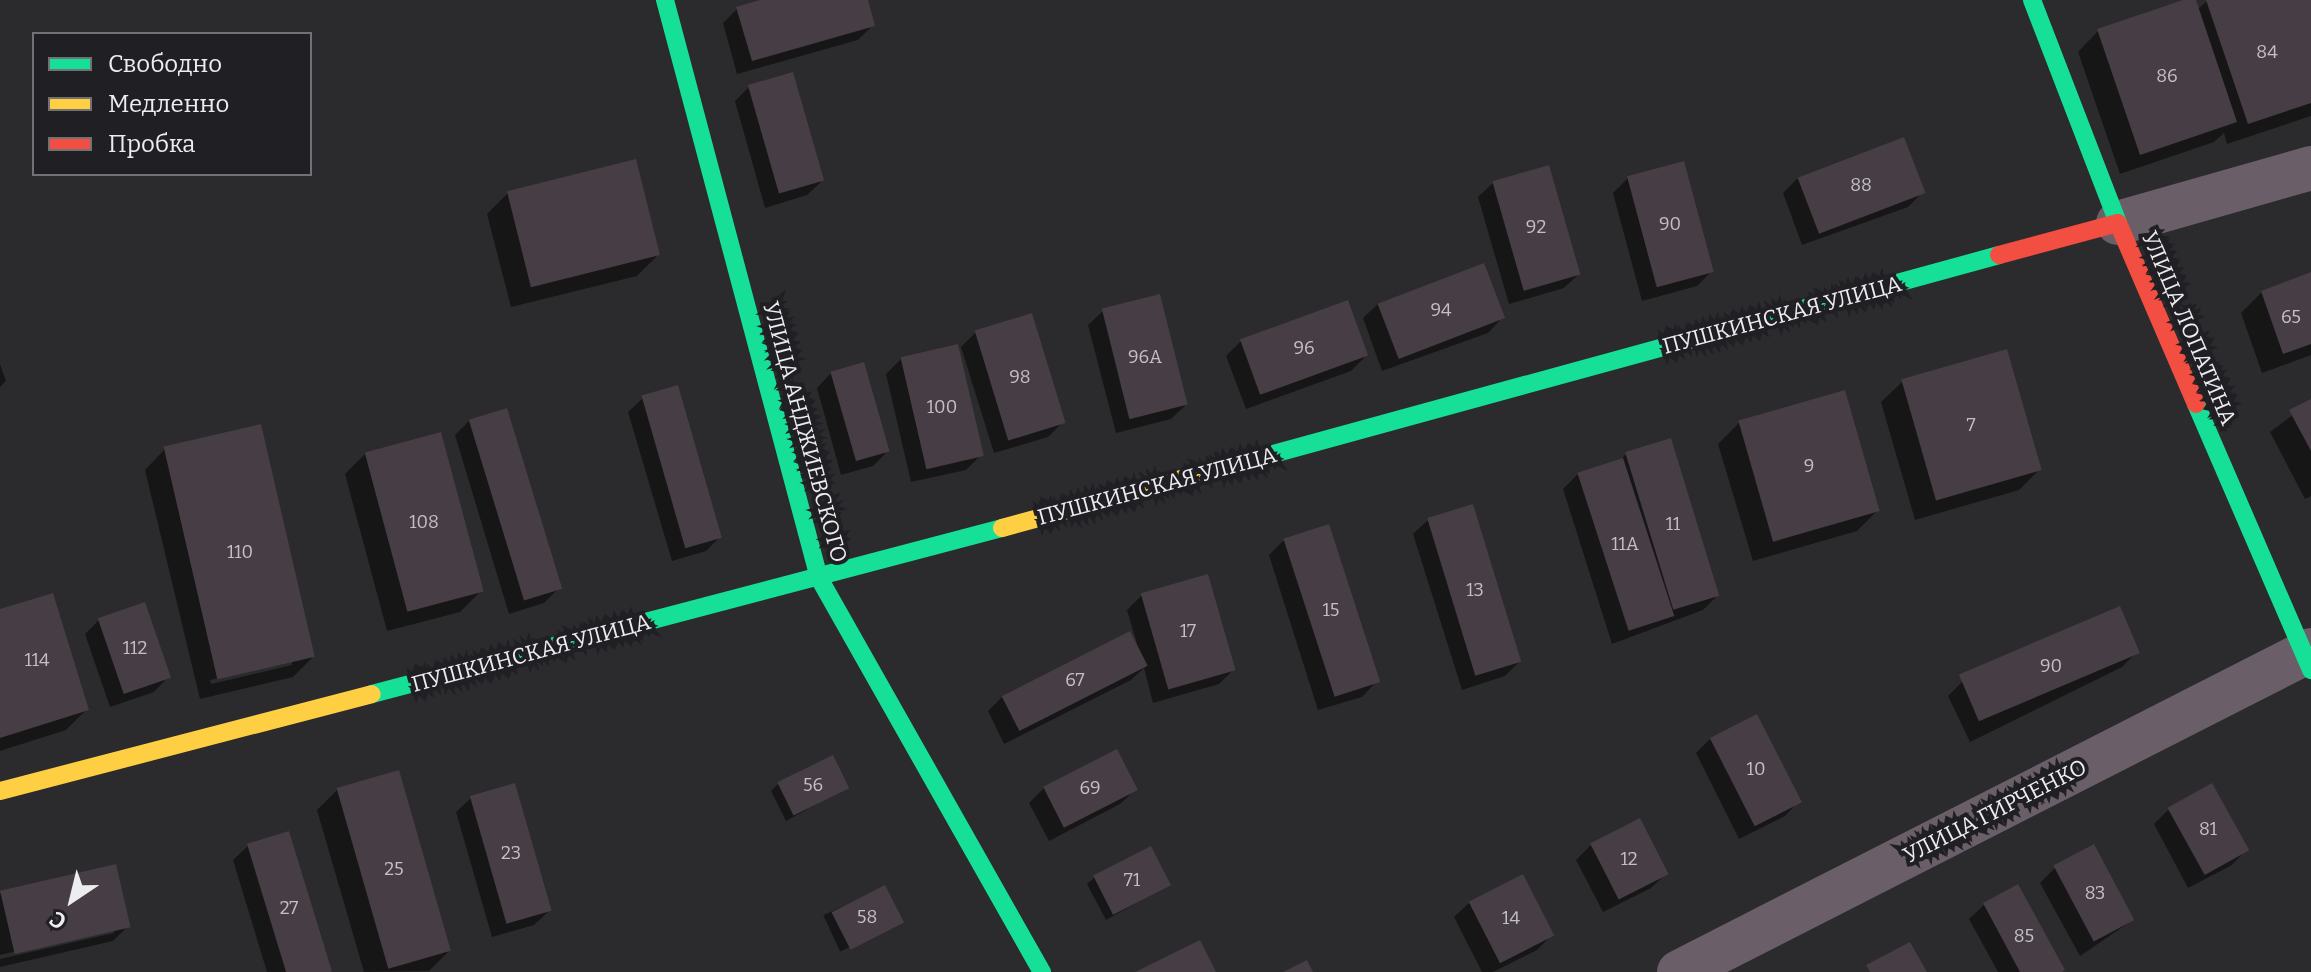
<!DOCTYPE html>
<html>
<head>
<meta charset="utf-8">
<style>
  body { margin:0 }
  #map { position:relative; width:2311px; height:972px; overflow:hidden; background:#2b2a2c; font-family:Bitter,serif }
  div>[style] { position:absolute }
  .shadow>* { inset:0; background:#0007; transform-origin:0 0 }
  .building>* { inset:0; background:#473d44; transform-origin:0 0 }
  .street>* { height:44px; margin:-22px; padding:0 22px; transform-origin:22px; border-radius:22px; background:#6a5f68 }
  .fast>* { height:18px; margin:-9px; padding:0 9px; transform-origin:9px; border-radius:9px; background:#16e098 }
  .slow>* { height:18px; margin:-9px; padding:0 9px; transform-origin:9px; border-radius:9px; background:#ffcf43 }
  .jam>* { height:18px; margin:-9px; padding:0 9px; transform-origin:9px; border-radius:9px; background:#f24e42 }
  span { translate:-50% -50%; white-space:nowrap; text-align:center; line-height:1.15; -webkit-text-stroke:8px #201f24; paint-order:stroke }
  .number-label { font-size:18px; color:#c4c0c4 }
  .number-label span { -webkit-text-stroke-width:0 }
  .street-label { font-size:22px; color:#edecef }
  .legend { position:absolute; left:32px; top:32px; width:280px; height:144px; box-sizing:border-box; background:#201f24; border:2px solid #727175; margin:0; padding:10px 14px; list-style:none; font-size:24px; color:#edecef }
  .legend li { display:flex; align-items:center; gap:16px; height:40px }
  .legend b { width:40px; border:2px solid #727175 }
  .north { position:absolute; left:32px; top:860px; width:80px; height:80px; -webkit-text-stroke:6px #201f24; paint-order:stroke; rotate:215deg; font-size:22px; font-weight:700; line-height:32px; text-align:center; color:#edecef }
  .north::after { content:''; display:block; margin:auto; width:28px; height:36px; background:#edecef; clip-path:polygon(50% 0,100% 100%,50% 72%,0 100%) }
</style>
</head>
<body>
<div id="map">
  <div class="shadow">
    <i style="clip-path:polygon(767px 0,866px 0,873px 25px,858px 40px,737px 74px,723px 23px,738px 8px)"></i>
    <i style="clip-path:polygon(2190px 0,2197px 10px,2208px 0,2311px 0,2311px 116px,2227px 144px,2224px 133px,2214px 142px,2120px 174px,2078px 52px,2098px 31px)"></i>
    <i style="clip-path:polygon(749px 87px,822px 181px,807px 195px,765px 208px,735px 101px)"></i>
    <i style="clip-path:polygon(1628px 178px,1712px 271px,1697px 286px,1642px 301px,1613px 193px)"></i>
    <i style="clip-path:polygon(1798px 178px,1922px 193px,1908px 207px,1802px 245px,1783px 193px)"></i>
    <i style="clip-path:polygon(1493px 183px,1579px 274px,1564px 288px,1509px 304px,1478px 197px)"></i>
    <i style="clip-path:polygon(508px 193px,658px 255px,637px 276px,511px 307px,487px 214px)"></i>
    <i style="clip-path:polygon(2311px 274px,2311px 355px,2262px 373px,2241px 313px,2262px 292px)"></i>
    <i style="clip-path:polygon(1378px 304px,1502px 318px,1488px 333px,1382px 371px,1363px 318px)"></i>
    <i style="clip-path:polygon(1103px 311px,1186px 405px,1171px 419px,1116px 433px,1088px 325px)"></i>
    <i style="clip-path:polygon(976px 332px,1063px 422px,1048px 437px,994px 453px,961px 347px)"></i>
    <i style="clip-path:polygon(1241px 341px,1366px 356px,1351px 371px,1246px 409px,1226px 356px)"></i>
    <i style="clip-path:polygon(901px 359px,981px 455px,966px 470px,911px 482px,886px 374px)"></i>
    <i style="clip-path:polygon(0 364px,6px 381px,0 387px)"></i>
    <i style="clip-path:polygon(831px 373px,888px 451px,873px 466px,841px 475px,817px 388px)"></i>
    <i style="clip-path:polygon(1902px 382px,2040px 469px,2019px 490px,1915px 520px,1881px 402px)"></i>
    <i style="clip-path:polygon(643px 398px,721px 536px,706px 551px,672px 561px,628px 412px)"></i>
    <i style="clip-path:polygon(2311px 401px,2311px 496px,2305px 499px,2270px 432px)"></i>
    <i style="clip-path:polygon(470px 420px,559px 588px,544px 603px,509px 614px,455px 435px)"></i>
    <i style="clip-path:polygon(1739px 423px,1878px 510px,1857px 531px,1753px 561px,1718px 444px)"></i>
    <i style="clip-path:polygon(evenodd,165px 449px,314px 656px,293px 677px,200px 699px,145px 470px,165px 449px,292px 661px,292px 665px,211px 684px,210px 680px,292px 661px)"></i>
    <i style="clip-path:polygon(366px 453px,481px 591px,460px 612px,387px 631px,345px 474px)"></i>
    <i style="clip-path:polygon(1626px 454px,1718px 595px,1703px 610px,1612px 644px,1563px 489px,1578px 474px,1619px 462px)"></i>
    <i style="clip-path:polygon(1428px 520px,1520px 661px,1505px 676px,1462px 690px,1413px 534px)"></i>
    <i style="clip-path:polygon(1284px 540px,1376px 682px,1362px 697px,1318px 710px,1269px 555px)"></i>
    <i style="clip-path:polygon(1142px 595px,1234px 669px,1219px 684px,1153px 703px,1144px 668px,1131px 680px,1004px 744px,988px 711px,1003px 696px,1137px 644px,1127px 610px)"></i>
    <i style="clip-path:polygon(0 612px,87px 709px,66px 730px,0 751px)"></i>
    <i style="clip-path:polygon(100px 619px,168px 677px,154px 692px,110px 707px,85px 634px)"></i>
    <i style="clip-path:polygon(2137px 652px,2122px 667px,1970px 742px,1948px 696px,1963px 681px)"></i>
    <i style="clip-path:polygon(1710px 739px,1799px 801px,1785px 816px,1739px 839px,1696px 753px)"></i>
    <i style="clip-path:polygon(1116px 752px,1135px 790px,1120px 804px,1049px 841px,1029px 803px,1044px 788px)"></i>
    <i style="clip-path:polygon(778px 784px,846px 788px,786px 821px,771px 791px)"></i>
    <i style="clip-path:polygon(338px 789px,450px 950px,429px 971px,364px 972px,317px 810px)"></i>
    <i style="clip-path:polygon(471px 798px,549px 911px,534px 925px,492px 937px,456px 812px)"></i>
    <i style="clip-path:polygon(2168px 810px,2246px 850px,2232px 865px,2188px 888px,2154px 824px)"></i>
    <i style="clip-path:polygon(1639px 821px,1666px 874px,1651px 888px,1603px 912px,1576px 860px,1591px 845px)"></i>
    <i style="clip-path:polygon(248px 846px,329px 972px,267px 972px,233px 860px)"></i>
    <i style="clip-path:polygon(2055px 868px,2133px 920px,2080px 956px,2040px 883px)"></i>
    <i style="clip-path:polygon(1095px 877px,1168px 885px,1106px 920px,1087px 884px)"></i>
    <i style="left:884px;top:887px;width:40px;height:67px;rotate:65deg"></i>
    <i style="clip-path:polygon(0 893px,128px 926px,113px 941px,0 967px,0 959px,114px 933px,114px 929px,0 955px)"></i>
    <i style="clip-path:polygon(1469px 903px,1552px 935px,1537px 950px,1493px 972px,1482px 972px,1454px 917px)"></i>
    <i style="clip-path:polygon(1984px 905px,2061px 972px,1998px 972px,1969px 919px)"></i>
  </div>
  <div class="building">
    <i style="clip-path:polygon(760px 0,868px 0,875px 26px,752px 61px,736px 7px)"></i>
    <i style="clip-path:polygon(2183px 0,2196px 0,2237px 122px,2140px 155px,2097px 29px)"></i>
    <i style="clip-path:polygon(2206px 0,2311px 0,2311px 103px,2248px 124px)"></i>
    <i style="left:793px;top:72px;width:113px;height:47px;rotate:74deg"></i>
    <i style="left:1904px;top:137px;width:60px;height:114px;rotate:69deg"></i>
    <i style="left:636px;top:159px;width:99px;height:133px;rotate:76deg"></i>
    <i style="left:1684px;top:161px;width:115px;height:59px;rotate:75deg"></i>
    <i style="left:1549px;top:165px;width:114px;height:59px;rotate:74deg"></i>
    <i style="left:1484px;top:263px;width:59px;height:114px;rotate:69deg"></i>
    <i style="clip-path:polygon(2311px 272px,2311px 344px,2283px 354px,2261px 291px)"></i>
    <i style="left:1160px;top:294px;width:114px;height:60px;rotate:76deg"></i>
    <i style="left:1348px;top:300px;width:59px;height:115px;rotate:70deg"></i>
    <i style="left:1032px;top:313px;width:115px;height:60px;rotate:73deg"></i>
    <i style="left:958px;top:344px;width:115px;height:59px;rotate:77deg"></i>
    <i style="left:2007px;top:349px;width:126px;height:110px;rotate:74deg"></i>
    <i style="left:864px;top:362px;width:93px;height:35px;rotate:74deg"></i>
    <i style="left:678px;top:385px;width:159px;height:38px;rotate:74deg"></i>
    <i style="left:1845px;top:390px;width:126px;height:111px;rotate:74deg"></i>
    <i style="clip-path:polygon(2311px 399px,2311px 451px,2289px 410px)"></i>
    <i style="left:507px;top:408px;width:189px;height:40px;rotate:73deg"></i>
    <i style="left:261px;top:424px;width:239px;height:100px;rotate:77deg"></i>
    <i style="left:441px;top:432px;width:165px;height:79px;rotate:75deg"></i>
    <i style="left:1671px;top:438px;width:165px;height:48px;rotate:73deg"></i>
    <i style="left:1623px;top:458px;width:166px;height:48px;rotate:72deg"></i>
    <i style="left:1473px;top:504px;width:165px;height:48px;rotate:73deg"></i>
    <i style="left:1329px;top:524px;width:166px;height:48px;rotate:72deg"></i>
    <i style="left:1208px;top:574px;width:100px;height:70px;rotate:74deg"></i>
    <i style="clip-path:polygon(53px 593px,89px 710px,0 738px,0 609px)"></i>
    <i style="left:145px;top:602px;width:80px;height:50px;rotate:71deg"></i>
    <i style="left:2120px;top:606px;width:51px;height:175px;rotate:67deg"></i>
    <i style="left:1130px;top:631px;width:39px;height:144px;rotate:63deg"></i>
    <i style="left:1757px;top:714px;width:99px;height:53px;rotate:63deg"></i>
    <i style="left:1117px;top:749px;width:46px;height:83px;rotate:63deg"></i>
    <i style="left:833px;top:755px;width:37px;height:62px;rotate:64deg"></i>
    <i style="left:399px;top:770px;width:188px;height:65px;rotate:74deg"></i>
    <i style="left:515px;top:783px;width:133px;height:47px;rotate:74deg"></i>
    <i style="left:2212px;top:783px;width:77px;height:51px;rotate:61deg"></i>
    <i style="left:1640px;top:818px;width:63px;height:56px;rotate:63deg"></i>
    <i style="left:289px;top:831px;width:147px;height:44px;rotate:73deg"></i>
    <i style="left:2094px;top:844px;width:86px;height:46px;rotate:62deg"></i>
    <i style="left:1151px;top:846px;width:44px;height:65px;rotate:63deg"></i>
    <i style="left:116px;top:864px;width:65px;height:119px;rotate:77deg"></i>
    <i style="left:1523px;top:874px;width:69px;height:61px;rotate:63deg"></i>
    <i style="clip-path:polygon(2018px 884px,2065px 970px,2062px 972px,2020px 972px,1983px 903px)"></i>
    <i style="left:885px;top:885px;width:42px;height:60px;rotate:63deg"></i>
    <i style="clip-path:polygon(1200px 940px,1216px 972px,1135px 972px)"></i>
    <i style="clip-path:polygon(1910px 942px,1927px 972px,1870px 972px,1866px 965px)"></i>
    <i style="clip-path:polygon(1307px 960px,1313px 972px,1283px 972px)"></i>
  </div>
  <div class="street">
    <i style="left:2118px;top:223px;width:201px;rotate:-15.9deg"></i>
    <i style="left:1679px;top:972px;width:709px;rotate:-27deg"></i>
  </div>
  <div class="fast">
    <i style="left:665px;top:0;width:598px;rotate:75.08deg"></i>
    <i style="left:819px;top:578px;width:453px;rotate:60.5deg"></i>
    <i style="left:2032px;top:0;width:239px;rotate:68.9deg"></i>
    <i style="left:2196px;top:404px;width:290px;rotate:66.6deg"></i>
    <i style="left:1244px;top:462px;width:783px;rotate:-15.33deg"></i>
    <i style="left:372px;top:694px;width:652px;rotate:-14.76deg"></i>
  </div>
  <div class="slow">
    <i style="left:1002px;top:528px;width:251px;rotate:-15.3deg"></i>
    <i style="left:0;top:791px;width:384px;rotate:-14.6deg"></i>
  </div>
  <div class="jam">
    <i style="left:1999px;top:255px;width:123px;rotate:-15.1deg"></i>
    <i style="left:2118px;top:223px;width:197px;rotate:66.7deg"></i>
  </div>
  <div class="number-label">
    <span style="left:2267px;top:52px">84</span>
    <span style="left:2167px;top:76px">86</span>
    <span style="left:1861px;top:185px">88</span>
    <span style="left:1670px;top:224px">90</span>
    <span style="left:1536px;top:227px">92</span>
    <span style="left:1441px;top:310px">94</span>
    <span style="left:2291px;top:317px">65</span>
    <span style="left:1304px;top:348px">96</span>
    <span style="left:1145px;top:357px">96А</span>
    <span style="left:1020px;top:377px">98</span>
    <span style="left:942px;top:407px">100</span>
    <span style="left:1971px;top:425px">7</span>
    <span style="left:1809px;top:466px">9</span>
    <span style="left:424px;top:522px">108</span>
    <span style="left:1673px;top:524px">11</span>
    <span style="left:1625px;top:544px">11А</span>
    <span style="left:240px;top:552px">110</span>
    <span style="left:1475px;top:590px">13</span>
    <span style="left:1331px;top:610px">15</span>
    <span style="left:1188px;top:631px">17</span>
    <span style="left:135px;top:648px">112</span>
    <span style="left:37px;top:660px">114</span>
    <span style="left:2051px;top:666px">90</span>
    <span style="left:1075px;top:680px">67</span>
    <span style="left:1756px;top:769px">10</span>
    <span style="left:813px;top:785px">56</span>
    <span style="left:1090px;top:788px">69</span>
    <span style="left:2208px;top:829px">81</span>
    <span style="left:511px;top:853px">23</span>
    <span style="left:1629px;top:859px">12</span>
    <span style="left:394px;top:869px">25</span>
    <span style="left:1132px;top:880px">71</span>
    <span style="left:2095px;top:893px">83</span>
    <span style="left:289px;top:908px">27</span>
    <span style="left:867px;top:917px">58</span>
    <span style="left:1511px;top:918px">14</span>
    <span style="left:2024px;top:936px">85</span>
  </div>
  <div class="street-label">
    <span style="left:1782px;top:315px;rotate:-15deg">ПУШКИНСКАЯ УЛИЦА</span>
    <span style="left:2189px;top:328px;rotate:67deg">УЛИЦА ЛОПАТИНА</span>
    <span style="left:805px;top:432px;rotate:75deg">УЛИЦА АНДЖИЕВСКОГО</span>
    <span style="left:1157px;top:486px;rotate:-15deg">ПУШКИНСКАЯ УЛИЦА</span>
    <span style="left:531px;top:653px;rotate:-15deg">ПУШКИНСКАЯ УЛИЦА</span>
    <span style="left:1995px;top:811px;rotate:-27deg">УЛИЦА ГИРЧЕНКО</span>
  </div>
  <ul class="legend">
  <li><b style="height:10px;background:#16e098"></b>Свободно</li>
  <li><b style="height:10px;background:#ffcf43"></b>Медленно</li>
  <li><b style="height:10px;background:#f24e42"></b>Пробка</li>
  </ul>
  <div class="north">С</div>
</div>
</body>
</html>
